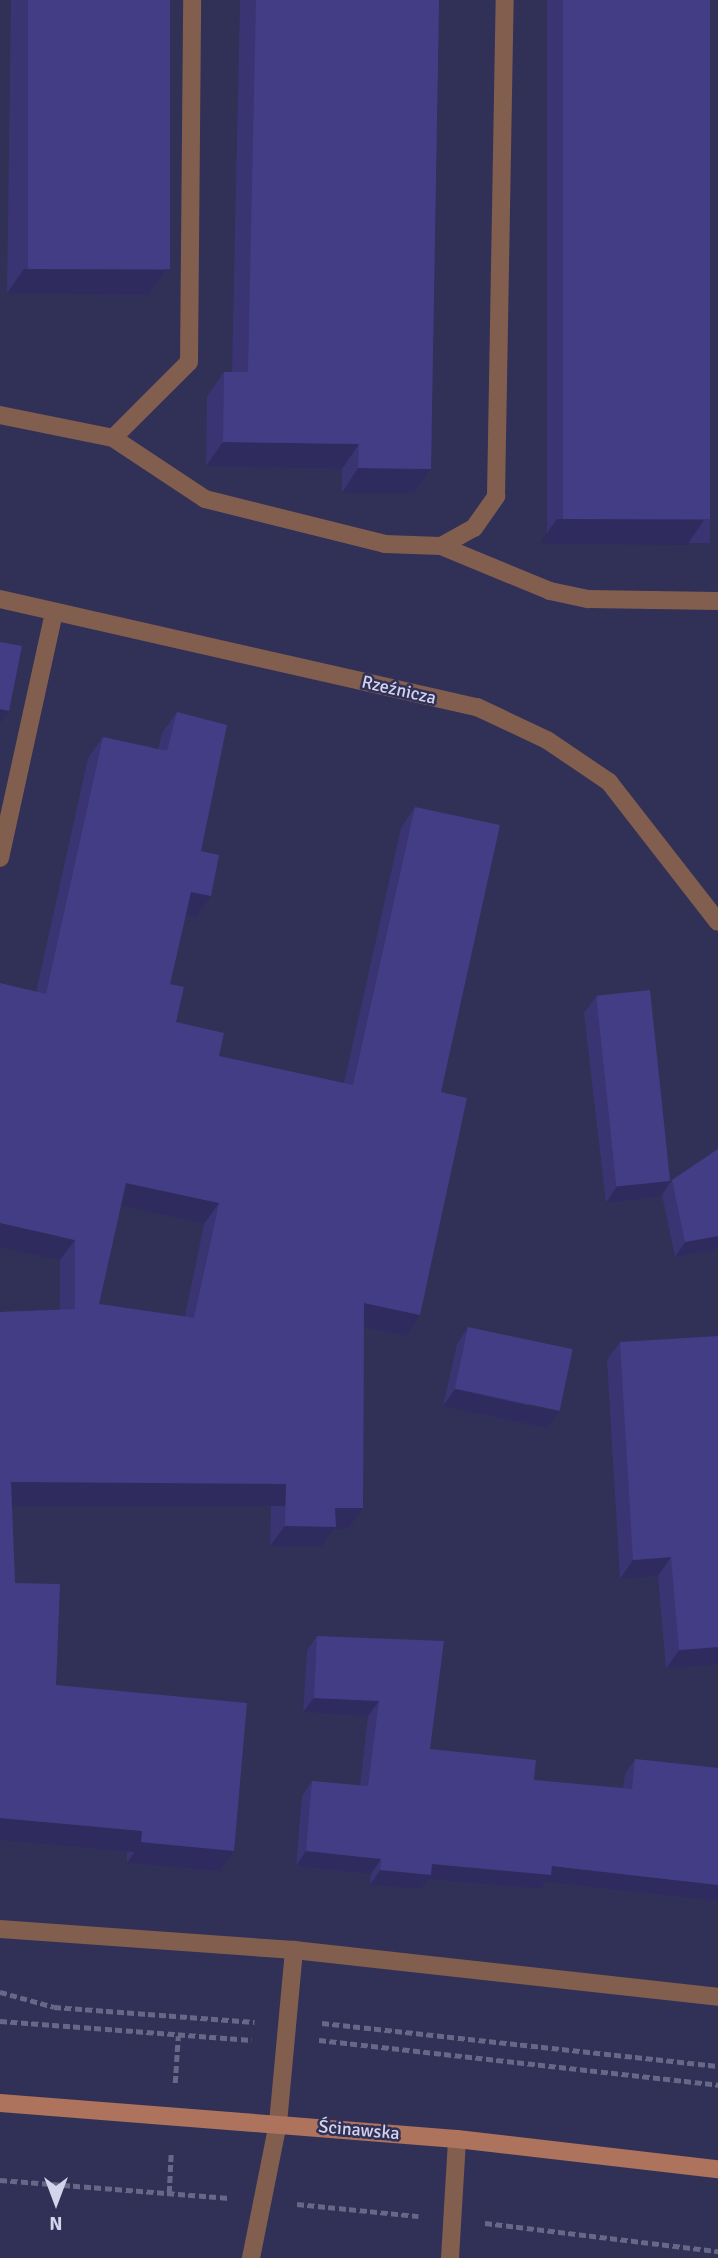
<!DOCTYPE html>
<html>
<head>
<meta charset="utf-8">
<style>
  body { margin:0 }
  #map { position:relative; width:718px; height:2258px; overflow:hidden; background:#313056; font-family:Signika,sans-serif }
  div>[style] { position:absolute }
  .path>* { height:4.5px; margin-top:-2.25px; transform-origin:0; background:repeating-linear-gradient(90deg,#676788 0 7px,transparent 0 10.5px) }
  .lane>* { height:18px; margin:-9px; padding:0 9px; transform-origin:9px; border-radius:9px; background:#825e4f }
  .street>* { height:18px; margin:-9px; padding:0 9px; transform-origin:9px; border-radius:9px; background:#825e4f }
  .secondary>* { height:18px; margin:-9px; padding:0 9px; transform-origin:9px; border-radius:9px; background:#ad735c }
  .wall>* { inset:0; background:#3a3473; transform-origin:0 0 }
  .shaded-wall>* { inset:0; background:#2f2b5e; transform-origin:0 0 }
  .building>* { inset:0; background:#433d86; transform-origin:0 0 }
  span { translate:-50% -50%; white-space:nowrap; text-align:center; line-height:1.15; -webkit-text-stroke:5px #313056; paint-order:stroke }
  .street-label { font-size:18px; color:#d3d4ec }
  .north { position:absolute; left:21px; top:2167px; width:70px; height:70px; -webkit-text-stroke:5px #313056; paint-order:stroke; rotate:180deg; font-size:19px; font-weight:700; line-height:28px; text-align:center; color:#d3d4ec }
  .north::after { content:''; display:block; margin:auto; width:24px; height:32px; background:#d3d4ec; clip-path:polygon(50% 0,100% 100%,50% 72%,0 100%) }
</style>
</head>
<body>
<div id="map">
  <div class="path">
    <i style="left:0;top:1992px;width:56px;rotate:15.5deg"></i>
    <i style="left:54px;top:2007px;width:201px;rotate:4.3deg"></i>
    <i style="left:0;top:2021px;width:252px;rotate:4.3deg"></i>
    <i style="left:322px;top:2023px;width:398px;rotate:6.2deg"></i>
    <i style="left:319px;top:2040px;width:402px;rotate:6.4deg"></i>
    <i style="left:175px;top:2083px;width:47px;rotate:-86.3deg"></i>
    <i style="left:0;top:2180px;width:230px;rotate:4.5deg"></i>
    <i style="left:169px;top:2193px;width:41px;rotate:-87.2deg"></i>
    <i style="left:297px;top:2204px;width:122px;rotate:5.7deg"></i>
    <i style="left:485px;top:2223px;width:235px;rotate:6.9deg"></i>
  </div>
  <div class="lane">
    <i style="left:0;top:415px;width:115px;rotate:11.5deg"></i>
    <i style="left:113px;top:438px;width:110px;rotate:33.5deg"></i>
    <i style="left:205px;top:499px;width:186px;rotate:14deg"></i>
    <i style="left:385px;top:544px;width:56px;rotate:2deg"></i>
    <i style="left:441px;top:546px;width:38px;rotate:-29deg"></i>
    <i style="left:474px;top:528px;width:39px;rotate:-55deg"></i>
    <i style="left:496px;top:496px;width:496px;rotate:-89deg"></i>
    <i style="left:113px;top:438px;width:107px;rotate:-45deg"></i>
    <i style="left:189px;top:362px;width:362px;rotate:-89.5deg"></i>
    <i style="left:441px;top:546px;width:118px;rotate:22.4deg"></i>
    <i style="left:550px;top:591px;width:39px;rotate:12deg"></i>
    <i style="left:588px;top:599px;width:130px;rotate:0.9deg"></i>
    <i style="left:0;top:858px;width:252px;rotate:-77.6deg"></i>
    <i style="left:0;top:1929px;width:295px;rotate:4.1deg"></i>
    <i style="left:294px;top:1950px;width:427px;rotate:6.3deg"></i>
    <i style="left:251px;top:2258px;width:138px;rotate:-78.7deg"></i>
    <i style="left:278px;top:2123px;width:174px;rotate:-84.7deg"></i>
    <i style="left:450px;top:2258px;width:119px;rotate:-86.6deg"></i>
  </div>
  <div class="street">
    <i style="left:0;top:599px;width:489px;rotate:12.8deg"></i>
    <i style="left:477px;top:707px;width:77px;rotate:25.2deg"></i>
    <i style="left:547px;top:740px;width:75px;rotate:34.1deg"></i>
    <i style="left:609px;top:782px;width:177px;rotate:52.1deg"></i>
  </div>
  <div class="secondary">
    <i style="left:0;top:2103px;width:458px;rotate:4.5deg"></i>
    <i style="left:457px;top:2139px;width:263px;rotate:6.6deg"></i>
  </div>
  <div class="wall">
    <i style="clip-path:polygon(11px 0,170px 0,166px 270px,149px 295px,7px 293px)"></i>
    <i style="clip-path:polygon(240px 0,439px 0,431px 469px,414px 493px,342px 493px,342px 469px,206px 466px,207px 396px,224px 372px,232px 372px)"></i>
    <i style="left:547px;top:0;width:163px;height:543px"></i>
    <i style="clip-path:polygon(evenodd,177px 712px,201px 851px,211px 896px,196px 917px,186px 914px,170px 984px,176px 1022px,219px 1056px,344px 1083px,401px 828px,415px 807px,441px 1092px,406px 1336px,364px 1327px,363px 1508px,348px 1529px,334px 1529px,321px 1547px,270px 1546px,271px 1505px,12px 1503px,15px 1583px,56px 1685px,219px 1871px,127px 1863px,127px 1851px,0 1840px,0 1312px,60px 1310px,60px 1260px,36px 992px,88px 758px,103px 737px,158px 749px,162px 733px,177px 712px,121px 1205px,204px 1224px,185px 1316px,99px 1304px,121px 1205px)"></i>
    <i style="clip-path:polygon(596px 997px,659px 1197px,606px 1203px,584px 1013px)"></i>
    <i style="clip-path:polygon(718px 1149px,718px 1245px,715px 1250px,675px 1257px,662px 1195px,672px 1180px)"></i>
    <i style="clip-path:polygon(468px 1327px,547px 1428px,443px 1406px,457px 1344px)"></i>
    <i style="clip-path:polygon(620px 1342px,718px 1664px,666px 1669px,658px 1576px,620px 1579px,607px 1360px)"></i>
    <i style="clip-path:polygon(317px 1636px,430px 1749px,534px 1780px,623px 1788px,625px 1774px,635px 1759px,718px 1768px,718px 1901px,546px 1882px,541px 1889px,428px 1879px,421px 1889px,370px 1885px,371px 1874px,296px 1866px,302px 1796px,312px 1781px,360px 1786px,368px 1716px,303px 1712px,307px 1650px)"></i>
  </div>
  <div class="shaded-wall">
    <i style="clip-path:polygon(24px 269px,166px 270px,149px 295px,7px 293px)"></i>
    <i style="clip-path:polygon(223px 442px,359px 444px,342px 469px,206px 466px)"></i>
    <i style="clip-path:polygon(358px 468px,431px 469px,414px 493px,342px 493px)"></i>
    <i style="clip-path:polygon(557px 519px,704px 520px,687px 545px,540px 543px)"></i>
    <i style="clip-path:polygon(0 709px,9px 711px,0 723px)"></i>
    <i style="clip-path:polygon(191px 892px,211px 896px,196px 917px,177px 912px)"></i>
    <i style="clip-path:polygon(671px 1181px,659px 1197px,606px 1203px,617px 1186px)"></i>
    <i style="clip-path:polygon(126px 1183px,219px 1203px,204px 1224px,112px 1203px)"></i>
    <i style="clip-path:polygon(0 1223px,75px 1240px,60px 1260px,0 1247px)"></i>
    <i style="clip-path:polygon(718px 1236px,718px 1245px,715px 1250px,675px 1257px,685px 1242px)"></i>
    <i style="clip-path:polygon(364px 1303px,420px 1315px,406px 1336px,350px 1324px)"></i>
    <i style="clip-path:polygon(455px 1389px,558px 1412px,547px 1428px,443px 1406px)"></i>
    <i style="left:11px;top:1482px;width:275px;height:24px"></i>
    <i style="clip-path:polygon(335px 1508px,363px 1508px,348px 1529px,334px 1529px,321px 1547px,270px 1546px,285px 1526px)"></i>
    <i style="clip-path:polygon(671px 1557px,658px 1576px,620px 1579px,633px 1560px)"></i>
    <i style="clip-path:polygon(718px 1647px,718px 1664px,666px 1669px,679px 1650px)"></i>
    <i style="clip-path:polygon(314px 1698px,379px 1701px,368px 1716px,303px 1712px)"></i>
    <i style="left:0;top:1818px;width:143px;height:22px;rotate:5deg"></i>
    <i style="clip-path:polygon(141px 1842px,234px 1851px,219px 1871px,127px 1863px)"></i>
    <i style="clip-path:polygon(306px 1851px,381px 1859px,371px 1874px,296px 1866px)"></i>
    <i style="clip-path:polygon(432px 1864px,552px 1866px,718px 1885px,718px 1901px,546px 1882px,541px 1889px,428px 1879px,421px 1889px,370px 1885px,380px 1870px)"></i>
  </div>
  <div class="building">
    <i style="left:28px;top:0;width:142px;height:269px"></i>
    <i style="clip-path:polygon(256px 0,439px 0,431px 469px,358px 468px,359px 444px,223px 442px,224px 372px,248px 372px)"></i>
    <i style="left:563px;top:0;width:147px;height:519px"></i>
    <i style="clip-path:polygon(0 642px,22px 646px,9px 711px,0 709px)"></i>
    <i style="clip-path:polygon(evenodd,177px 712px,227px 725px,201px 851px,219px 855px,211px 896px,191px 892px,170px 984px,184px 987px,176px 1022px,224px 1033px,219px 1056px,353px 1085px,415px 807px,500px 825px,441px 1092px,467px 1098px,420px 1315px,364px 1303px,363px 1508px,335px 1508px,336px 1527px,285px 1526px,286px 1484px,11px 1482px,15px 1583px,60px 1584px,56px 1685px,247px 1703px,234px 1851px,141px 1842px,142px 1831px,0 1818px,0 1312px,75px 1309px,75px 1240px,0 1223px,0 983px,46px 994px,103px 737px,167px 751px,177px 712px,126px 1183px,219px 1203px,194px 1318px,99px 1304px,126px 1183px)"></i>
    <i style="left:650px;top:990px;width:192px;height:54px;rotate:84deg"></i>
    <i style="clip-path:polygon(718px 1149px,718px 1236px,685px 1242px,672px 1180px)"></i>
    <i style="left:468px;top:1327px;width:107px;height:63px;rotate:12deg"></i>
    <i style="clip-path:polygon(718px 1336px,718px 1647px,679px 1650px,671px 1557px,633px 1560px,620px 1342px)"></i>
    <i style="clip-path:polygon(317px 1636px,444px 1641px,430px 1749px,536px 1760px,534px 1780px,632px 1789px,635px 1759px,718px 1768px,718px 1885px,552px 1866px,551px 1875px,432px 1864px,431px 1875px,380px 1870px,381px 1859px,306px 1851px,312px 1781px,368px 1786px,379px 1701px,314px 1698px)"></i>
  </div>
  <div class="street-label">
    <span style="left:399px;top:690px;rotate:13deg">Rzeźnicza</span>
    <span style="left:359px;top:2130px;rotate:5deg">Ścinawska</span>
  </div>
  <div class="north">N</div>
</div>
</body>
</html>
